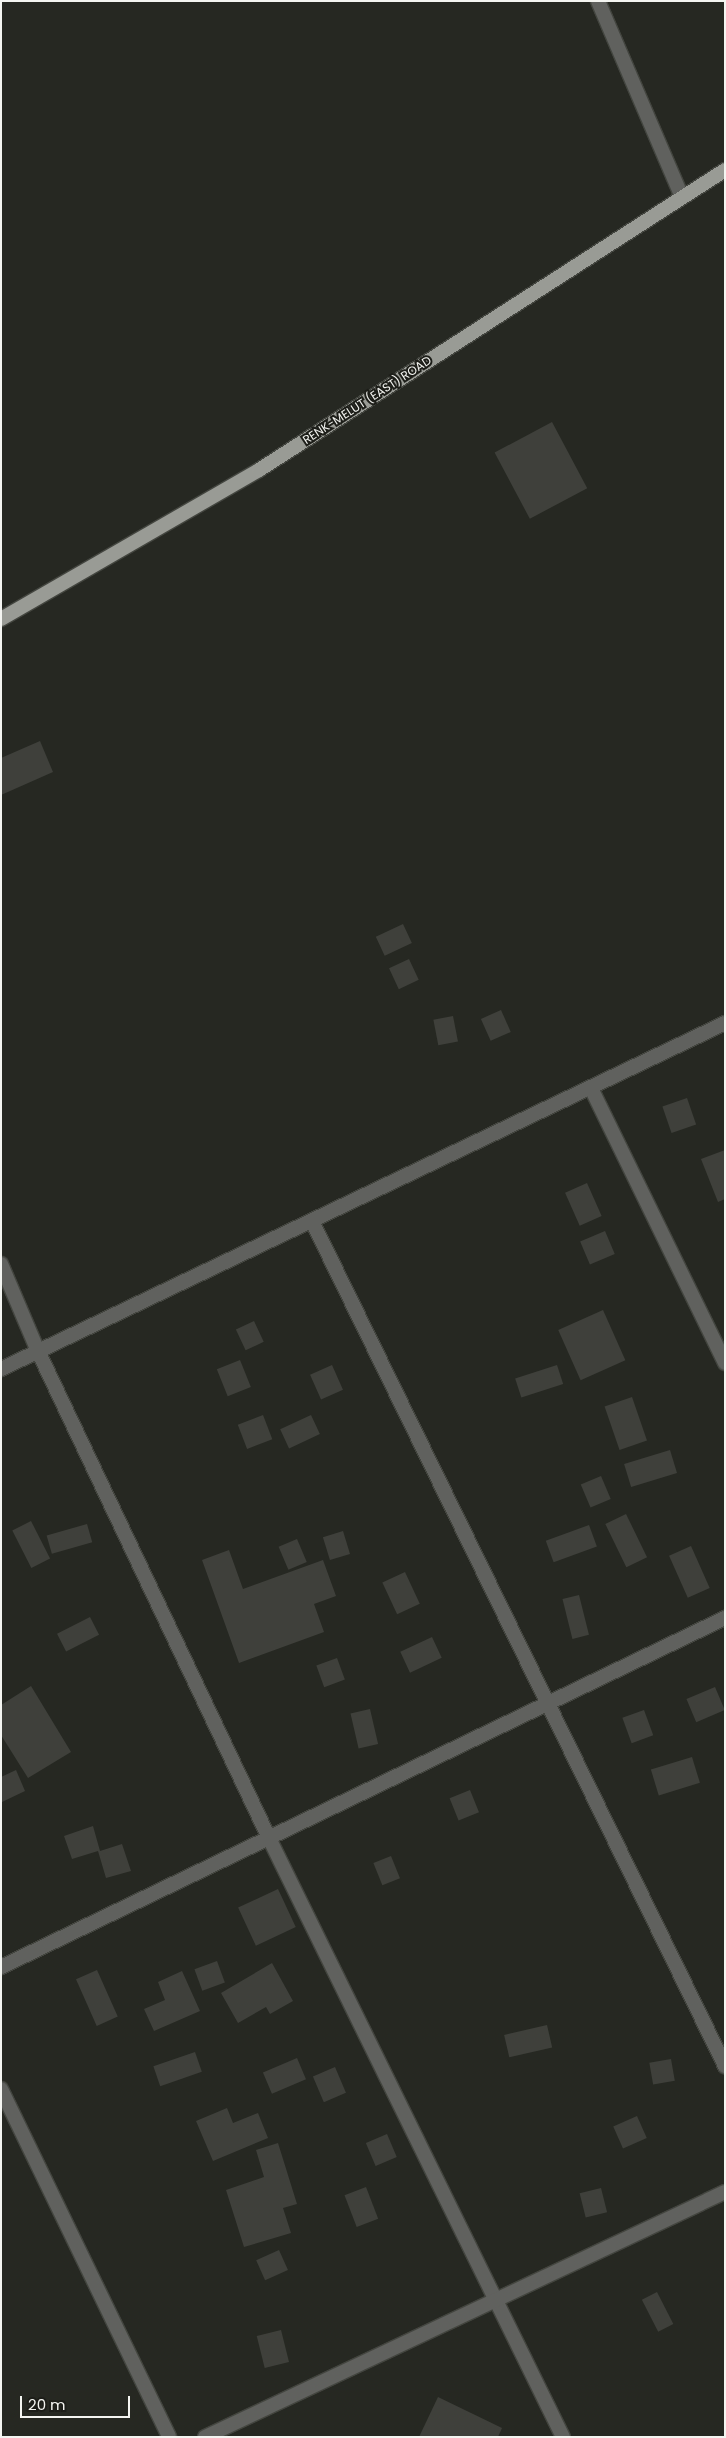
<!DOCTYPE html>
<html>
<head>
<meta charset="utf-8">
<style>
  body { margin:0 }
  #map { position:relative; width:726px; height:2438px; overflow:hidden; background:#262822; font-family:Poppins,sans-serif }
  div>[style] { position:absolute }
  .building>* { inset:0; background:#3f403b; transform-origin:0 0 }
  .roads { filter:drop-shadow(1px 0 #43453f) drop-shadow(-1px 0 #43453f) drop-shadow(0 1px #43453f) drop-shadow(0 -1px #43453f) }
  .minor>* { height:14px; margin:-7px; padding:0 7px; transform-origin:7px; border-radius:7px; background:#60615e }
  .tertiary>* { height:14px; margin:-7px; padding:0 7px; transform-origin:7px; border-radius:7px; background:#60615e }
  .primary>* { height:14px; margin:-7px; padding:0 7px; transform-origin:7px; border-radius:7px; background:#999b95 }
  span { translate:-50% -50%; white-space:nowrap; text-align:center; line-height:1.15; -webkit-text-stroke:4px #1d1e19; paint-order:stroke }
  .street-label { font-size:12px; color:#f4f5f1 }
  .frame { position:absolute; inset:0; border:2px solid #f4f5f1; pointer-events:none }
  .scale { position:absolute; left:20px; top:2396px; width:110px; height:22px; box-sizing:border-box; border:2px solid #f4f5f1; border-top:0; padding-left:6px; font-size:15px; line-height:18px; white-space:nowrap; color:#f4f5f1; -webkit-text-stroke:4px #1d1e19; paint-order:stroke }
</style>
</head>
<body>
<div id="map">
  <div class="building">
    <i style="left:552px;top:422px;width:75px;height:65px;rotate:62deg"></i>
    <i style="clip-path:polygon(40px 741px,53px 772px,1px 795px,1px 758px)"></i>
    <i style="left:403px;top:924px;width:21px;height:30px;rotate:65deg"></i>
    <i style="left:409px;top:959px;width:23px;height:22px;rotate:65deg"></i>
    <i style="left:501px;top:1010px;width:24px;height:22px;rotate:66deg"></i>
    <i style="left:453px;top:1016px;width:26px;height:20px;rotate:79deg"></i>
    <i style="left:687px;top:1098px;width:28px;height:26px;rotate:71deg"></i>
    <i style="clip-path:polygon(725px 1150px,725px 1199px,718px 1202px,701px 1159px)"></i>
    <i style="left:587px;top:1183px;width:36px;height:24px;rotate:66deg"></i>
    <i style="left:605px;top:1231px;width:25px;height:27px;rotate:67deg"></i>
    <i style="left:603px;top:1310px;width:55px;height:49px;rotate:66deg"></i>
    <i style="left:254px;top:1321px;width:23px;height:20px;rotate:65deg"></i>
    <i style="left:240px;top:1360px;width:29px;height:25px;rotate:68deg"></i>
    <i style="left:332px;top:1365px;width:27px;height:24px;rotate:66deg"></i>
    <i style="left:557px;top:1365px;width:20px;height:44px;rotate:72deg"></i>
    <i style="left:632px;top:1397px;width:46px;height:29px;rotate:71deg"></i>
    <i style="left:263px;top:1415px;width:26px;height:27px;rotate:69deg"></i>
    <i style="left:311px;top:1415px;width:21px;height:34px;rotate:65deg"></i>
    <i style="left:670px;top:1450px;width:24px;height:48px;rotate:73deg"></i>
    <i style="left:601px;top:1476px;width:25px;height:22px;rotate:67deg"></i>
    <i style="left:626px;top:1514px;width:48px;height:23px;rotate:64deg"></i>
    <i style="left:31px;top:1521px;width:42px;height:21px;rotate:63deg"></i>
    <i style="left:87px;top:1524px;width:19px;height:42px;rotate:74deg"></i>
    <i style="left:589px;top:1525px;width:23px;height:46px;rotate:70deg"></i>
    <i style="left:343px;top:1531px;width:24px;height:21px;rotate:73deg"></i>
    <i style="left:297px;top:1539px;width:25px;height:20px;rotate:67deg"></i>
    <i style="left:691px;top:1546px;width:46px;height:24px;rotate:66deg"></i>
    <i style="clip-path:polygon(229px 1550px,243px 1589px,323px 1560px,336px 1596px,314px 1604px,324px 1632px,239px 1663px,202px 1560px)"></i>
    <i style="left:405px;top:1572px;width:35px;height:25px;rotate:65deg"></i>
    <i style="left:579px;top:1595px;width:41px;height:17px;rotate:76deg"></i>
    <i style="left:90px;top:1617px;width:20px;height:37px;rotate:63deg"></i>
    <i style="left:432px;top:1637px;width:23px;height:35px;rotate:65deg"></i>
    <i style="left:337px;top:1658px;width:23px;height:22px;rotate:70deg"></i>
    <i style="clip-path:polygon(31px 1686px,71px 1752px,28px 1778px,1px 1735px,1px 1705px)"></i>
    <i style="left:715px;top:1687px;width:25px;height:31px;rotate:67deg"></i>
    <i style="left:370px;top:1709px;width:36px;height:20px;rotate:77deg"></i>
    <i style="left:644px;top:1710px;width:27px;height:23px;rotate:70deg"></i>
    <i style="left:692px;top:1757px;width:27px;height:43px;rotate:73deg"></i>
    <i style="clip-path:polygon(16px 1770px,25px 1791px,2px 1802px,1px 1777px)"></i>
    <i style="left:470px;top:1790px;width:24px;height:22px;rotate:68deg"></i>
    <i style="clip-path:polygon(93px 1826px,100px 1851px,122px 1844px,131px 1871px,106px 1878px,98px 1851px,72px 1859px,64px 1836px)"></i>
    <i style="left:391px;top:1856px;width:24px;height:19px;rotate:68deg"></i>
    <i style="left:278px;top:1889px;width:42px;height:44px;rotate:65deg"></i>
    <i style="left:217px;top:1961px;width:23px;height:24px;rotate:70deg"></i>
    <i style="clip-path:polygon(272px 1963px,293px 2001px,270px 2014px,266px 2007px,238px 2023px,221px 1993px)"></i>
    <i style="left:97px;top:1970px;width:51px;height:23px;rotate:66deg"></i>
    <i style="clip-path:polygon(182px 1971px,200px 2011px,154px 2031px,144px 2009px,165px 2000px,158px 1982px)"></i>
    <i style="left:547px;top:2025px;width:23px;height:44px;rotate:77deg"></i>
    <i style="left:195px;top:2052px;width:21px;height:44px;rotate:71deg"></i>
    <i style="left:297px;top:2058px;width:23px;height:37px;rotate:67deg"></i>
    <i style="left:671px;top:2059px;width:22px;height:22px;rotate:80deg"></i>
    <i style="left:335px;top:2067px;width:28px;height:24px;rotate:67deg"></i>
    <i style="clip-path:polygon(227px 2108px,233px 2123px,258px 2113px,268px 2138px,213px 2161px,196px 2121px)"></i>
    <i style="left:637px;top:2116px;width:24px;height:26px;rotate:66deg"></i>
    <i style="left:387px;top:2134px;width:25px;height:23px;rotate:67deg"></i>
    <i style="clip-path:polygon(278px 2143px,297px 2204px,283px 2208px,291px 2233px,244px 2247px,226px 2190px,264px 2177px,256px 2150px)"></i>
    <i style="left:366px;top:2187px;width:34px;height:23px;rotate:69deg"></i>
    <i style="left:601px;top:2188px;width:25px;height:22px;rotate:76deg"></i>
    <i style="left:279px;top:2250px;width:22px;height:25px;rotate:66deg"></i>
    <i style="left:657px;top:2292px;width:36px;height:17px;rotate:63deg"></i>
    <i style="left:281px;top:2330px;width:33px;height:25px;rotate:76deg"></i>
    <i style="clip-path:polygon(438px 2397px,502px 2428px,498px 2437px,419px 2437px)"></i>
  </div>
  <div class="roads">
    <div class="minor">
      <i style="left:591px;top:1088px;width:306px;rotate:64deg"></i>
      <i style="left:312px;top:1221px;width:941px;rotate:63.95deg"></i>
      <i style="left:1px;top:1264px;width:95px;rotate:67deg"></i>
      <i style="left:38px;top:1351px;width:539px;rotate:64.62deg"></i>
      <i style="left:269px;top:1838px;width:667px;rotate:63.86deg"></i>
      <i style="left:1px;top:1369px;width:802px;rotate:-25.54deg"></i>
      <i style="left:1px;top:1967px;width:804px;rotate:-25.74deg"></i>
      <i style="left:1px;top:2089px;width:386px;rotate:64.2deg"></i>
      <i style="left:205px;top:2437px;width:575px;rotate:-25.23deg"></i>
    </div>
    <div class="tertiary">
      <i style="left:598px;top:1px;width:213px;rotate:66.8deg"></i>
    </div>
    <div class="primary">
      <i style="left:1px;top:619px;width:298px;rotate:-30deg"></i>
      <i style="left:259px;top:470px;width:554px;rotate:-32.77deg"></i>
    </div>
  </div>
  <div class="street-label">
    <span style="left:367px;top:400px;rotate:-33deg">RENK-MELUT (EAST) ROAD</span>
  </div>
  <div class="frame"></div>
  <div class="scale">20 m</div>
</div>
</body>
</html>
